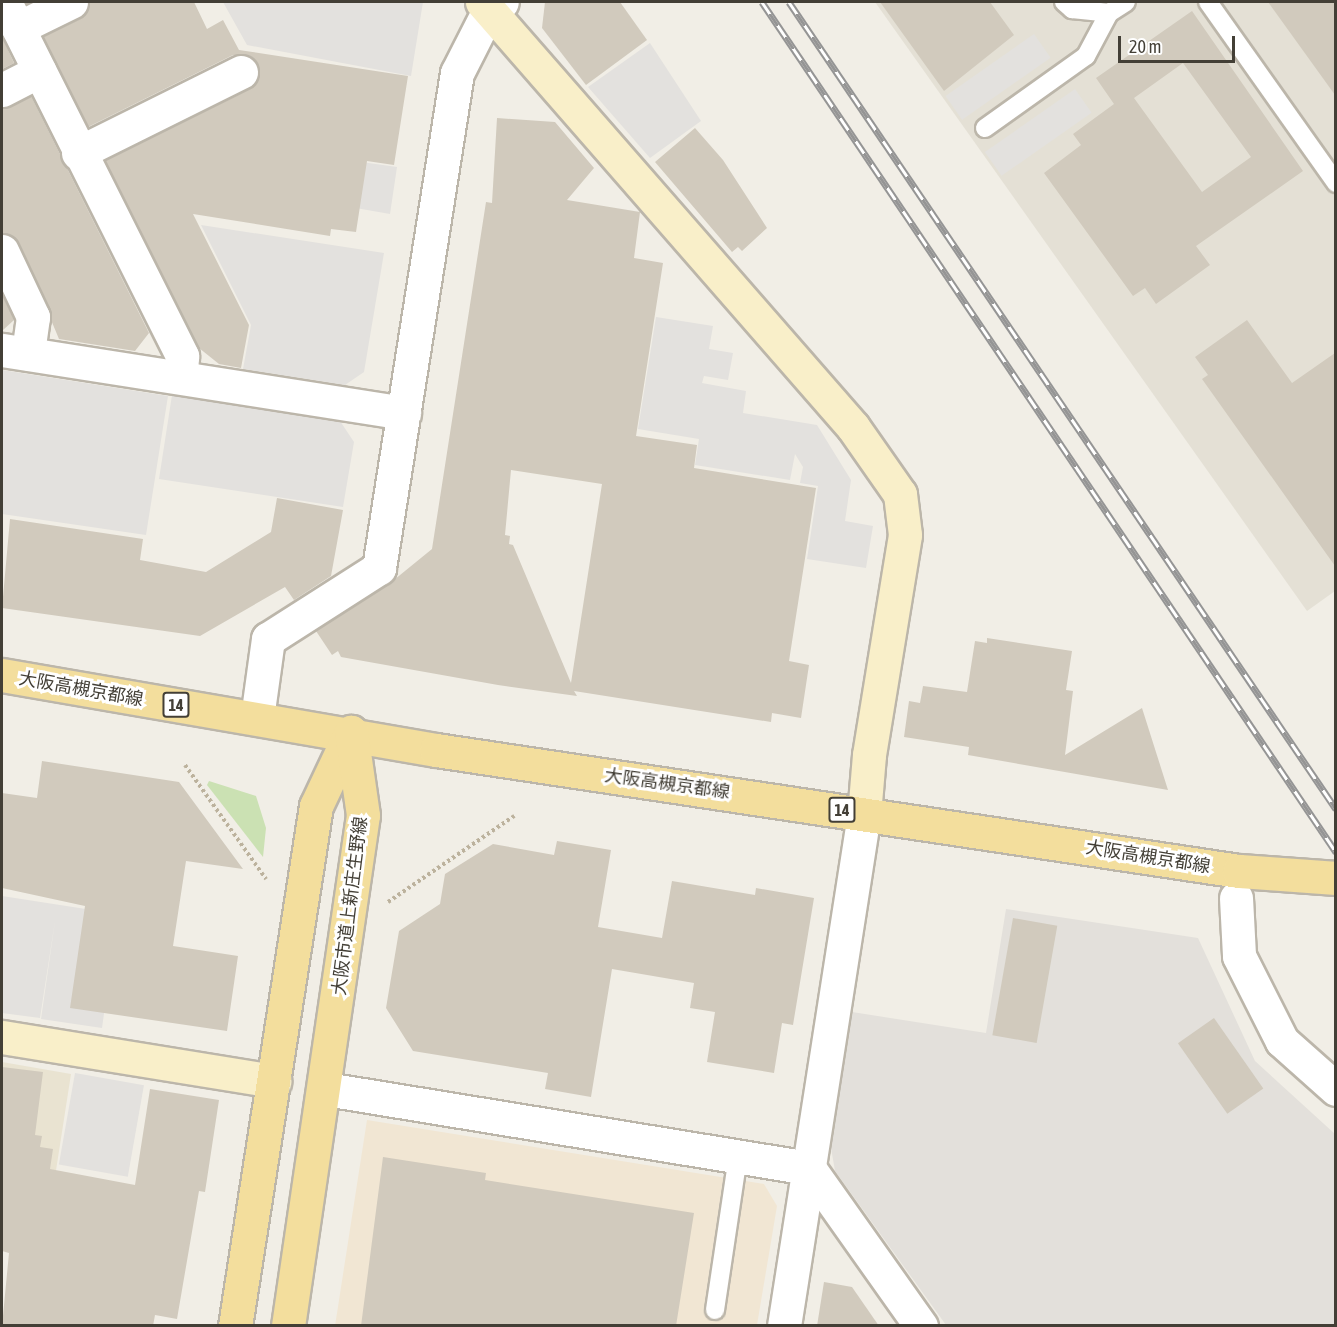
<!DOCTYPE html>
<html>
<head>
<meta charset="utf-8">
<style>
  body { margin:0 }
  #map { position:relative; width:1337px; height:1327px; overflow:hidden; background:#f1eee6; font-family:"Asap Condensed","Noto Sans JP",sans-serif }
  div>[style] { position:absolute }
  .residential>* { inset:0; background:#e4e0d5 }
  .commercial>* { inset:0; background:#f1e6d3 }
  .industrial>* { inset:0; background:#e3e0db }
  .education>* { inset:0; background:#e9e3d1 }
  .green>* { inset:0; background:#cbe1b3 }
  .parking>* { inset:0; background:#e3e1de; transform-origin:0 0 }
  .building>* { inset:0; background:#d1cabd; transform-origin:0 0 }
  .path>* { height:4px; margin-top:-2px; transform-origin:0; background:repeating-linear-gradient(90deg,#bcb29d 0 3px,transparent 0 6px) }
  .roads { filter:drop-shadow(2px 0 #bcb6aa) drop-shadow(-2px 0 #bcb6aa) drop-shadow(0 2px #bcb6aa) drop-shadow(0 -2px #bcb6aa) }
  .lane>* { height:18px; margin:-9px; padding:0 9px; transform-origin:9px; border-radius:9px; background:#fff }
  .street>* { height:33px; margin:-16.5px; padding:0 16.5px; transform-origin:16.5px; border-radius:16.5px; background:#fff }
  .secondary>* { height:33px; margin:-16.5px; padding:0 16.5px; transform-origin:16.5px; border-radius:16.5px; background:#f9efc9 }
  .primary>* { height:33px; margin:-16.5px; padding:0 16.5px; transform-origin:16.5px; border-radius:16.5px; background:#f3de9d }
  .rail>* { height:7px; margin-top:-3.5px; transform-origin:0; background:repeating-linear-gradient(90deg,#fff 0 14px,#959595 0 28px); box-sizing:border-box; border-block:2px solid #959595 }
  span { translate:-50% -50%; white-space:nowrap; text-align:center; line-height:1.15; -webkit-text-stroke:6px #fff; paint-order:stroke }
  .shield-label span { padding:2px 4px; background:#fff; border:2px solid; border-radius:4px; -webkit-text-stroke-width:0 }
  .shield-label { font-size:16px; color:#433f36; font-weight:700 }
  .street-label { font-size:18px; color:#433f36 }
  .frame { position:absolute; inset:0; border:3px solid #433f36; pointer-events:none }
  .scale { position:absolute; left:1118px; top:36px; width:117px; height:27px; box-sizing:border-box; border:3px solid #433f36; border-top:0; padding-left:8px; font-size:18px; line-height:21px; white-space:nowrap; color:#433f36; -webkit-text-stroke:4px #fff; paint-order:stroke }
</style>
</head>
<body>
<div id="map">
  <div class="residential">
    <i style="clip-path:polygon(875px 2px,1335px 2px,1335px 591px,1307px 611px)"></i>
  </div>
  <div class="commercial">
    <i style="clip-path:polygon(367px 1120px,764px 1184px,777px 1206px,757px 1325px,335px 1326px)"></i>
  </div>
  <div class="industrial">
    <i style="clip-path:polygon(1006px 909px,1198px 938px,1255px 1061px,1335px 1134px,1335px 1325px,946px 1325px,835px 1171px,831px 1148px,852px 1012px,986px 1033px)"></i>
  </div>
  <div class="education">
    <i style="clip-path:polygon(2px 1062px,71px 1074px,50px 1209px,2px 1201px)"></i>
  </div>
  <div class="green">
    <i style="clip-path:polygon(209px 781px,256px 796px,266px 828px,263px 857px,207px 785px)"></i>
  </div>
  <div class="parking">
    <i style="clip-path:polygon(223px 2px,423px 2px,411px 76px,247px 45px)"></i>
    <i style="left:1034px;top:34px;width:29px;height:108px;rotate:55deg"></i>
    <i style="clip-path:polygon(650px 43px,701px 121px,650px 158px,588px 87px)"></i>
    <i style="left:1075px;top:89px;width:29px;height:110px;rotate:55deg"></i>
    <i style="clip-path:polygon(347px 160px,397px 167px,390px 214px,350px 207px)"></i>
    <i style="clip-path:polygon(201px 225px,384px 253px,364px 372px,345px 385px,243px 369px,251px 325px)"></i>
    <i style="clip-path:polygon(656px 317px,713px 326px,709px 349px,733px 353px,728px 380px,704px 376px,702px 383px,746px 391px,743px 413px,817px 425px,851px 480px,845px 521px,873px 526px,866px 568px,807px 559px,818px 486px,800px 483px,803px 467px,795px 454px,790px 480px,695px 465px,699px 439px,638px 429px)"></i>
    <i style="clip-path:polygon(2px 370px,168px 396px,146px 535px,2px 514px)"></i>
    <i style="clip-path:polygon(172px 395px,340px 421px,354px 442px,343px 507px,159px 479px)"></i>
    <i style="clip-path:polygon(2px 896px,118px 914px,102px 1028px,41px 1019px,55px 921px,40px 1018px,2px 1013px)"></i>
    <i style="left:75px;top:1073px;width:70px;height:93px;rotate:10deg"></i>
  </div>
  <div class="building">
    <i style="clip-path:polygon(89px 2px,194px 2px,207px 29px,223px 20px,239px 50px,408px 76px,394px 165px,367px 161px,356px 232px,331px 229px,330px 236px,193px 214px,249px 325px,241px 368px,219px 364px,199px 348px,105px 160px,249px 89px,257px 82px,258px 64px,251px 56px,233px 55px,88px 127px,43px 37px,80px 19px)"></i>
    <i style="clip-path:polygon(545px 2px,620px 2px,647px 40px,586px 85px,542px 28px)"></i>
    <i style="clip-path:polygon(880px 2px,990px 2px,1014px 35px,944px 91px)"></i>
    <i style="clip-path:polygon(1268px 2px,1335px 2px,1335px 95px)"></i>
    <i style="clip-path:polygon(evenodd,1192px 11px,1303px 171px,1196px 246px,1210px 265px,1156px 304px,1145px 288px,1133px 296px,1044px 173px,1081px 145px,1073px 134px,1114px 104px,1096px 78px,1192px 11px,1183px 63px,1251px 157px,1202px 192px,1134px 98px,1183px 63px)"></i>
    <i style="clip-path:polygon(2px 37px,14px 63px,2px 69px)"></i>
    <i style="clip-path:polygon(31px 96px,149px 333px,135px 351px,59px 339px,19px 243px,2px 233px,2px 109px)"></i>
    <i style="clip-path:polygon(evenodd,497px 118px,555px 122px,594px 168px,567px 200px,640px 212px,634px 258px,663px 263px,636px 436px,697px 445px,694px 468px,816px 488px,789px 661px,809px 665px,801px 718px,772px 713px,771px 722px,574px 691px,577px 696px,498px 685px,341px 657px,338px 651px,332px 655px,316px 631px,389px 584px,432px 549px,486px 202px,492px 203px,497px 118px,511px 470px,602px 484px,571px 683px,513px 545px,509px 544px,510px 536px,505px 535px,511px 470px)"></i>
    <i style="clip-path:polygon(695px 128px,723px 160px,767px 228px,742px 251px,738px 247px,732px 252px,655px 162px)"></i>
    <i style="clip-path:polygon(2px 294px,14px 320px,2px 331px)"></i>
    <i style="clip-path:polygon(1247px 320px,1292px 383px,1335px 353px,1335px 566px,1202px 379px,1208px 375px,1195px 357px)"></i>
    <i style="clip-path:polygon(277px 498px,343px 510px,331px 576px,294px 600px,285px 587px,200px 636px,2px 608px,10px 519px,143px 539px,140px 560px,206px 572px,271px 532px)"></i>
    <i style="clip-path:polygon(987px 638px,1072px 651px,1066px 690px,1073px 691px,1065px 755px,1142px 708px,1168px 790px,968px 755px,969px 747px,904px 737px,909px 701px,920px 703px,923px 686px,967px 692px,975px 641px,987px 643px)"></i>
    <i style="clip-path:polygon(42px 761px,179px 782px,243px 869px,186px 861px,173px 946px,238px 956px,227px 1031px,70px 1008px,85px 906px,2px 888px,2px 793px,37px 798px)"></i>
    <i style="clip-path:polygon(557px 841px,611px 850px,598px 927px,662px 938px,672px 881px,755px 895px,756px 888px,814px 898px,793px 1025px,782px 1023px,774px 1073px,707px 1062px,715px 1012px,690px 1008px,694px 983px,612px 969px,591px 1097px,545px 1089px,548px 1073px,413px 1051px,386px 1008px,399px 931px,440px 904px,445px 874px,493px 844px,554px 855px)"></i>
    <i style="left:1013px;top:918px;width:45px;height:119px;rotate:10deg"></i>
    <i style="left:1214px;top:1018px;width:86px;height:44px;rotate:55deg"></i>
    <i style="clip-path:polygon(2px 1067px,43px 1072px,35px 1135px,42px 1136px,40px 1147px,53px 1149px,50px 1169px,135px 1185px,150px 1089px,219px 1100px,205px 1192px,199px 1191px,177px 1319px,155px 1315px,153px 1326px,2px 1326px,9px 1253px,2px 1251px)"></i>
    <i style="clip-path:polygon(383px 1157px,486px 1173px,485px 1180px,694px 1213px,676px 1326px,361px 1326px)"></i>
    <i style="clip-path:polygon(824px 1282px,852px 1287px,879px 1326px,817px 1326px)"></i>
  </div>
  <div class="path">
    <i style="left:185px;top:765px;width:140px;rotate:54.6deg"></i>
    <i style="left:388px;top:902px;width:153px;rotate:-34.3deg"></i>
  </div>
  <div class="roads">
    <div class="lane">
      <i style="left:1064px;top:2px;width:11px;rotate:41deg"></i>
      <i style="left:1072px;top:9px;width:37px;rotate:6deg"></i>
      <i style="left:1208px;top:2px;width:222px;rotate:54.7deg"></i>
      <i style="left:985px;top:128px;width:124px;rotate:-35.5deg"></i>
      <i style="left:1086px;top:56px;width:49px;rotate:-61.9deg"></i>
      <i style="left:1109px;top:13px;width:20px;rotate:-33deg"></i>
      <i style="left:715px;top:1310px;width:155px;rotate:-81.5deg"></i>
    </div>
    <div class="street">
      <i style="left:5px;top:2px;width:396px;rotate:63.4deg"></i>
      <i style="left:182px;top:356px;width:20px;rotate:93deg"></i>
      <i style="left:18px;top:28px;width:59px;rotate:-26.1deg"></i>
      <i style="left:2px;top:90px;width:42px;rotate:-27.2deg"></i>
      <i style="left:78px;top:153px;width:182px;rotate:-26.4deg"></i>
      <i style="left:2px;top:251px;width:73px;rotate:64.8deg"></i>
      <i style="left:33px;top:317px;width:37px;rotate:98deg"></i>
      <i style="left:2px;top:350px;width:407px;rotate:8.9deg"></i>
      <i style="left:257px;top:718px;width:80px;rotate:-82.1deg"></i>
      <i style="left:268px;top:639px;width:132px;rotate:-32.6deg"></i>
      <i style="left:379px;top:568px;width:501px;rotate:-81.05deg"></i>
      <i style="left:457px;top:73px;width:68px;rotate:-63.1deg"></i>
      <i style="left:488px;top:12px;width:17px;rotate:-36deg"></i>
      <i style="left:1236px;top:898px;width:58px;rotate:87deg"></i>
      <i style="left:1239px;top:956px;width:95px;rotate:63.2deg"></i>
      <i style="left:1282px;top:1041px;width:72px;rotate:41.6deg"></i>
      <i style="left:326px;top:1089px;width:489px;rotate:9.3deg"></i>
      <i style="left:809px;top:1168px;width:194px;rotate:54.7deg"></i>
      <i style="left:784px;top:1326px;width:518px;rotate:-81.12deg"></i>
    </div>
    <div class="secondary">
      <i style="left:482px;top:2px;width:564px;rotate:48.88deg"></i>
      <i style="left:853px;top:427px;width:82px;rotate:55deg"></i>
      <i style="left:900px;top:494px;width:41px;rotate:83deg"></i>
      <i style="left:905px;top:535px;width:223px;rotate:99.3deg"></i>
      <i style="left:869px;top:755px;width:59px;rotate:94.8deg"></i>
      <i style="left:2px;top:1037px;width:276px;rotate:9.2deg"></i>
    </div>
    <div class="primary">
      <i style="left:2px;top:675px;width:440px;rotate:9.8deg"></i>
      <i style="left:436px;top:750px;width:812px;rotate:8.57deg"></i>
      <i style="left:1239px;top:871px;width:97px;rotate:4.1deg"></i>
      <i style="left:235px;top:1326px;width:526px;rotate:-81.15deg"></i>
      <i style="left:316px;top:806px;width:82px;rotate:-64.7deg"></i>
      <i style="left:288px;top:1326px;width:516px;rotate:-81.65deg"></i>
      <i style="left:363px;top:815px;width:84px;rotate:-98.2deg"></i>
    </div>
  </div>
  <div class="rail">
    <i style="left:762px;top:2px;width:1026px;rotate:55.97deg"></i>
    <i style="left:789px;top:2px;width:975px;rotate:55.87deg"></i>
  </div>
  <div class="shield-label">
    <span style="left:176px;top:705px">14</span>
    <span style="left:842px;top:810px">14</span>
  </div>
  <div class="street-label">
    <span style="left:81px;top:689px;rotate:10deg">大阪高槻京都線</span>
    <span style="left:667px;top:784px;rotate:8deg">大阪高槻京都線</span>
    <span style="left:1148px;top:857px;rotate:9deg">大阪高槻京都線</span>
    <span style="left:350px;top:906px;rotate:-83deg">大阪市道上新庄生野線</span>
  </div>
  <div class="frame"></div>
  <div class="scale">20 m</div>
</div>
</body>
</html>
